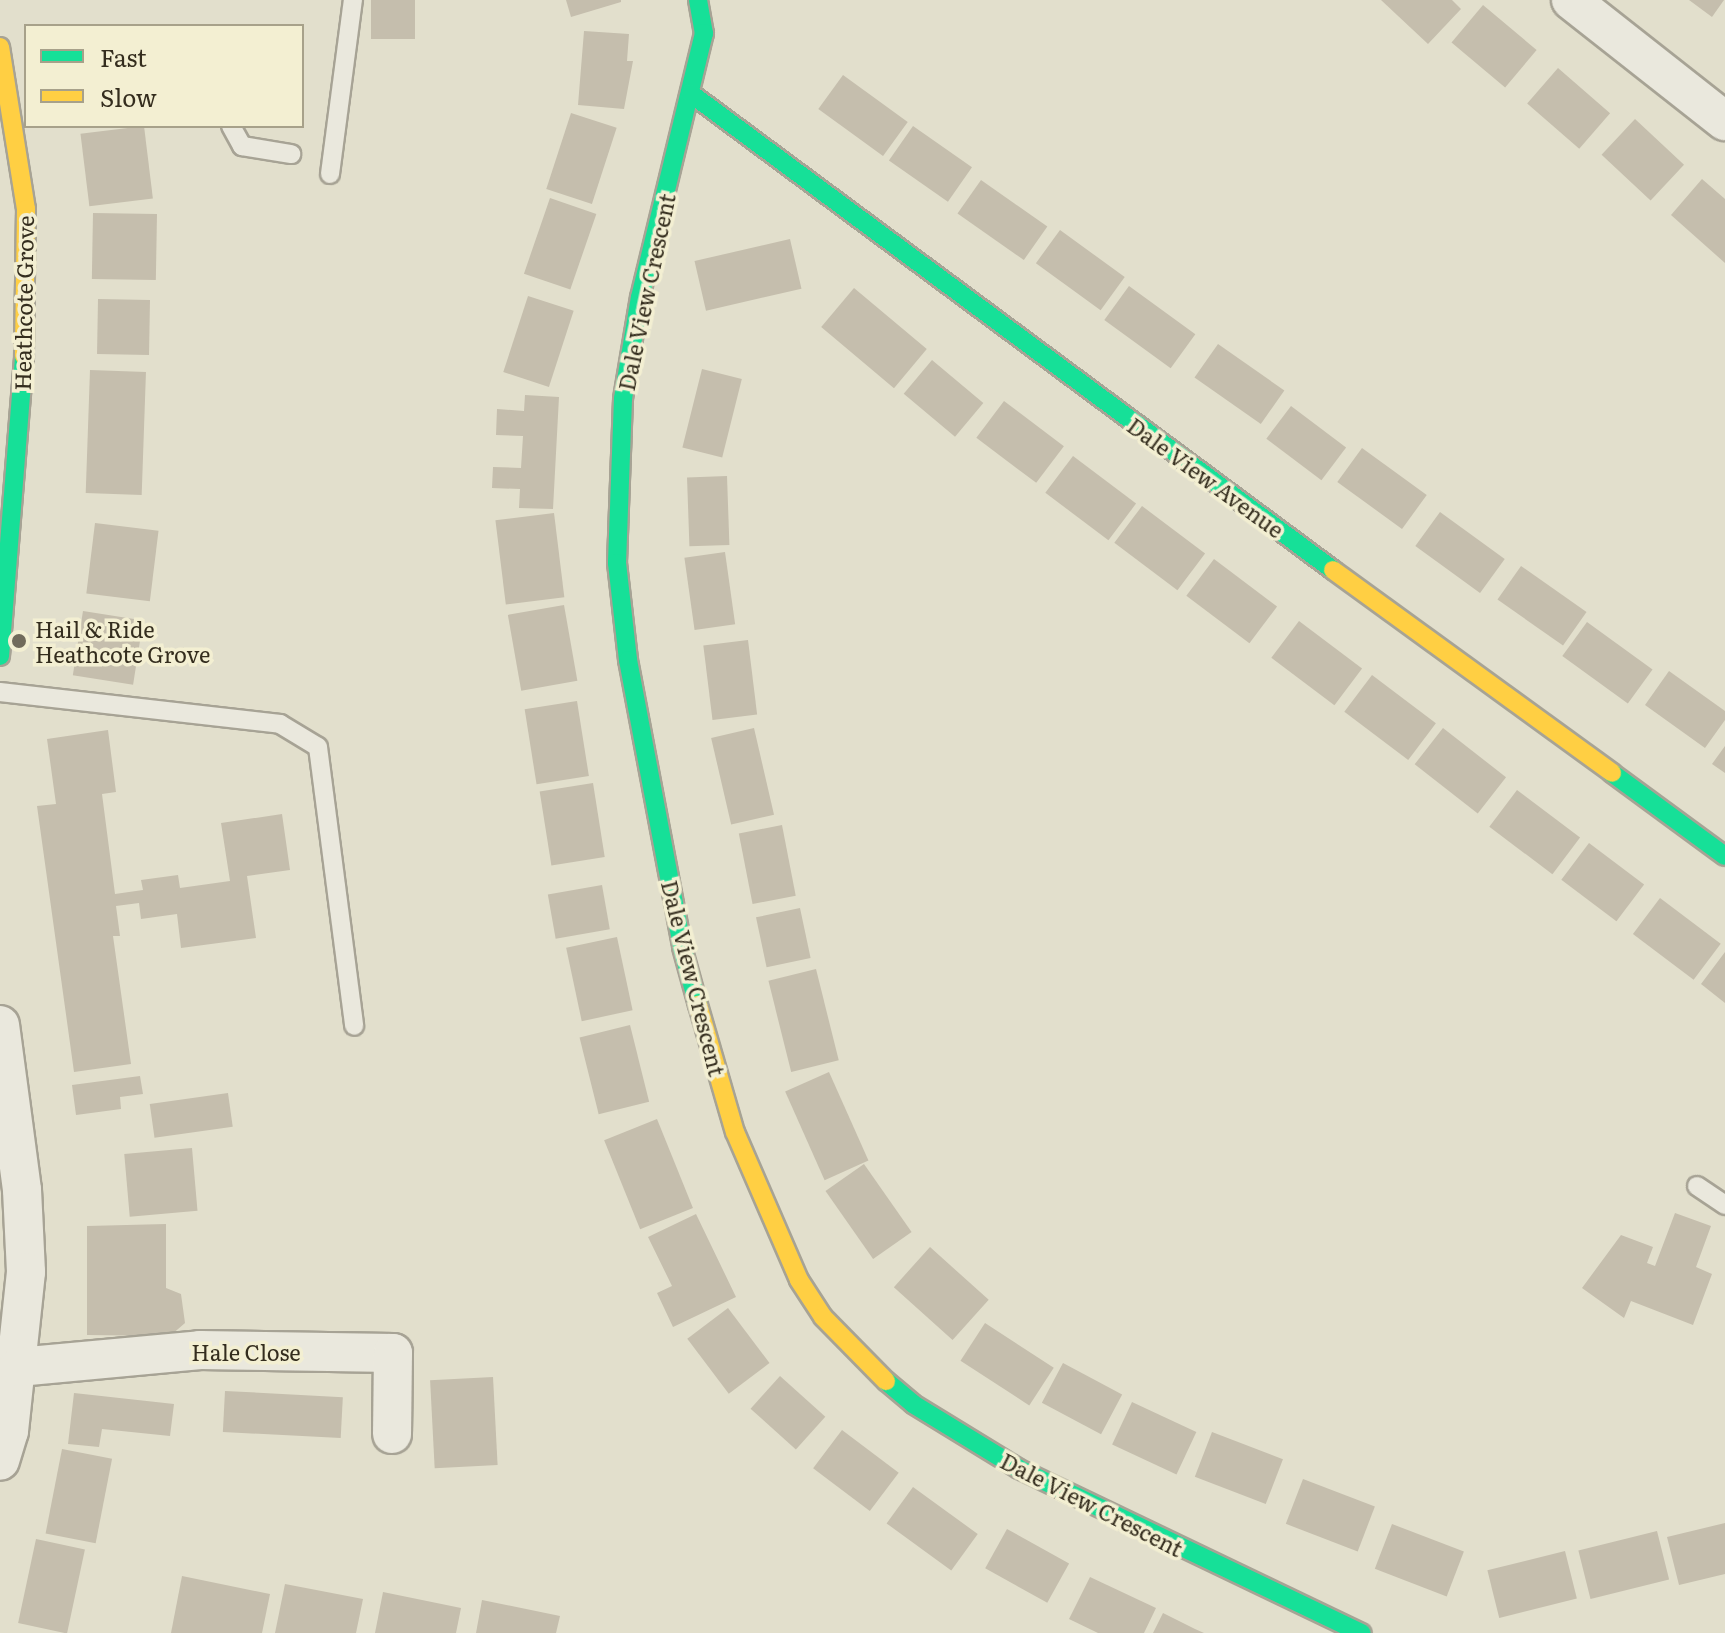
<!DOCTYPE html>
<html>
<head>
<meta charset="utf-8">
<style>
  body { margin:0 }
  #map { position:relative; width:1725px; height:1633px; overflow:hidden; background:#e2dfcc; font-family:Literata,serif }
  div>[style] { position:absolute }
  .building>* { inset:0; background:#c5bead; transform-origin:0 0 }
  .roads { filter:drop-shadow(2px 0 #a7a395) drop-shadow(-2px 0 #a7a395) drop-shadow(0 2px #a7a395) drop-shadow(0 -2px #a7a395) }
  .lane>* { height:18px; margin:-9px; padding:0 9px; transform-origin:9px; border-radius:9px; background:#eae8dd }
  .street>* { height:38px; margin:-19px; padding:0 19px; transform-origin:19px; border-radius:19px; background:#eae8dd }
  .fast>* { height:18px; margin:-9px; padding:0 9px; transform-origin:9px; border-radius:9px; background:#16e098 }
  .slow>* { height:18px; margin:-9px; padding:0 9px; transform-origin:9px; border-radius:9px; background:#ffcf43 }
  .dots>* { width:22px; height:22px; translate:-50% -50%; box-sizing:border-box; border:4px solid #f3efd2; border-radius:50% }
  span { translate:-50% -50%; white-space:nowrap; text-align:center; line-height:1.15; -webkit-text-stroke:7px #f3efd2; paint-order:stroke }
  .street-label { font-size:22px; color:#342d1e }
  .poi-label { font-size:22px; color:#342d1e }
  .left { translate:0 -50%; text-align:left }
  .legend { position:absolute; left:24px; top:24px; width:280px; height:104px; box-sizing:border-box; background:#f3efd2; border:2px solid #a7a18a; margin:0; padding:10px 14px; list-style:none; font-size:24px; color:#342d1e }
  .legend li { display:flex; align-items:center; gap:16px; height:40px }
  .legend b { width:40px; border:2px solid #a7a18a }
</style>
</head>
<body>
<div id="map">
  <div class="building">
    <i style="left:371px;top:0;width:44px;height:39px"></i>
    <i style="clip-path:polygon(566px 0,621px 0,621px 2px,571px 17px)"></i>
    <i style="clip-path:polygon(1381px 0,1452px 0,1461px 9px,1428px 44px)"></i>
    <i style="clip-path:polygon(1689px 0,1724px 0,1712px 17px)"></i>
    <i style="left:1483px;top:5px;width:70px;height:49px;rotate:40deg"></i>
    <i style="clip-path:polygon(584px 31px,629px 34px,627px 61px,633px 61px,624px 109px,578px 105px)"></i>
    <i style="left:1558px;top:68px;width:69px;height:47px;rotate:41deg"></i>
    <i style="left:843px;top:75px;width:80px;height:42px;rotate:36deg"></i>
    <i style="left:571px;top:113px;width:48px;height:80px;rotate:18deg"></i>
    <i style="left:1635px;top:119px;width:67px;height:49px;rotate:43deg"></i>
    <i style="left:144px;top:126px;width:73px;height:64px;rotate:83deg"></i>
    <i style="left:913px;top:126px;width:72px;height:42px;rotate:35deg"></i>
    <i style="clip-path:polygon(1702px 179px,1725px 199px,1725px 263px,1671px 215px)"></i>
    <i style="left:981px;top:180px;width:81px;height:41px;rotate:35deg"></i>
    <i style="left:550px;top:198px;width:49px;height:80px;rotate:19deg"></i>
    <i style="left:93px;top:213px;width:64px;height:66px;rotate:1deg"></i>
    <i style="left:1060px;top:230px;width:80px;height:41px;rotate:36deg"></i>
    <i style="left:790px;top:239px;width:51px;height:98px;rotate:77deg"></i>
    <i style="left:1129px;top:286px;width:82px;height:42px;rotate:36deg"></i>
    <i style="left:854px;top:288px;width:95px;height:51px;rotate:40deg"></i>
    <i style="left:528px;top:296px;width:48px;height:80px;rotate:18deg"></i>
    <i style="left:98px;top:299px;width:52px;height:55px;rotate:1deg"></i>
    <i style="left:1218px;top:344px;width:81px;height:41px;rotate:35deg"></i>
    <i style="left:932px;top:360px;width:67px;height:44px;rotate:40deg"></i>
    <i style="left:702px;top:369px;width:41px;height:81px;rotate:14deg"></i>
    <i style="left:90px;top:370px;width:56px;height:123px;rotate:2deg"></i>
    <i style="clip-path:polygon(525px 395px,559px 397px,553px 509px,519px 508px,520px 489px,492px 488px,493px 467px,521px 468px,523px 436px,496px 435px,497px 409px,524px 411px)"></i>
    <i style="left:1004px;top:401px;width:75px;height:46px;rotate:37deg"></i>
    <i style="left:1291px;top:406px;width:69px;height:41px;rotate:37deg"></i>
    <i style="left:1362px;top:448px;width:80px;height:42px;rotate:36deg"></i>
    <i style="left:1073px;top:456px;width:79px;height:46px;rotate:37deg"></i>
    <i style="left:727px;top:476px;width:69px;height:40px;rotate:88deg"></i>
    <i style="left:1142px;top:506px;width:79px;height:46px;rotate:37deg"></i>
    <i style="left:1440px;top:512px;width:80px;height:42px;rotate:36deg"></i>
    <i style="left:554px;top:513px;width:85px;height:59px;rotate:83deg"></i>
    <i style="left:95px;top:523px;width:64px;height:71px;rotate:7deg"></i>
    <i style="left:725px;top:552px;width:73px;height:41px;rotate:82deg"></i>
    <i style="left:1214px;top:559px;width:79px;height:46px;rotate:37deg"></i>
    <i style="left:1521px;top:566px;width:80px;height:41px;rotate:35deg"></i>
    <i style="left:564px;top:605px;width:77px;height:57px;rotate:80deg"></i>
    <i style="left:83px;top:611px;width:61px;height:65px;rotate:9deg"></i>
    <i style="left:1299px;top:621px;width:79px;height:46px;rotate:37deg"></i>
    <i style="left:1587px;top:622px;width:81px;height:42px;rotate:36deg"></i>
    <i style="left:748px;top:640px;width:75px;height:45px;rotate:83deg"></i>
    <i style="clip-path:polygon(1669px 671px,1725px 711px,1725px 720px,1705px 748px,1645px 705px)"></i>
    <i style="left:1372px;top:675px;width:80px;height:46px;rotate:37deg"></i>
    <i style="left:577px;top:701px;width:76px;height:53px;rotate:81deg"></i>
    <i style="left:754px;top:728px;width:89px;height:44px;rotate:77deg"></i>
    <i style="left:1443px;top:728px;width:80px;height:46px;rotate:38deg"></i>
    <i style="clip-path:polygon(108px 730px,116px 792px,102px 794px,115px 894px,143px 890px,141px 880px,178px 875px,180px 888px,230px 881px,221px 823px,282px 814px,290px 870px,247px 876px,256px 938px,181px 948px,177px 914px,141px 919px,139px 903px,116px 906px,120px 936px,113px 936px,131px 1064px,74px 1072px,37px 806px,56px 804px,47px 739px)"></i>
    <i style="clip-path:polygon(1725px 746px,1725px 773px,1712px 764px)"></i>
    <i style="left:593px;top:783px;width:75px;height:54px;rotate:81deg"></i>
    <i style="left:1517px;top:790px;width:79px;height:46px;rotate:37deg"></i>
    <i style="left:782px;top:825px;width:72px;height:44px;rotate:79deg"></i>
    <i style="left:1589px;top:843px;width:69px;height:46px;rotate:37deg"></i>
    <i style="left:602px;top:885px;width:45px;height:55px;rotate:80deg"></i>
    <i style="left:1660px;top:898px;width:76px;height:45px;rotate:37deg"></i>
    <i style="left:800px;top:908px;width:51px;height:45px;rotate:78deg"></i>
    <i style="left:617px;top:937px;width:75px;height:52px;rotate:78deg"></i>
    <i style="clip-path:polygon(1725px 952px,1725px 1003px,1701px 984px)"></i>
    <i style="left:816px;top:969px;width:94px;height:49px;rotate:76deg"></i>
    <i style="left:630px;top:1025px;width:79px;height:52px;rotate:76deg"></i>
    <i style="left:829px;top:1072px;width:97px;height:48px;rotate:66deg"></i>
    <i style="clip-path:polygon(140px 1076px,143px 1094px,120px 1097px,121px 1109px,76px 1115px,72px 1085px)"></i>
    <i style="left:228px;top:1093px;width:34px;height:79px;rotate:82deg"></i>
    <i style="left:657px;top:1119px;width:96px;height:57px;rotate:68deg"></i>
    <i style="left:192px;top:1148px;width:63px;height:68px;rotate:85deg"></i>
    <i style="left:864px;top:1164px;width:83px;height:47px;rotate:55deg"></i>
    <i style="clip-path:polygon(1675px 1213px,1711px 1226px,1696px 1267px,1712px 1274px,1693px 1325px,1631px 1301px,1624px 1318px,1582px 1288px,1621px 1235px,1653px 1247px,1647px 1263px,1655px 1266px)"></i>
    <i style="clip-path:polygon(696px 1214px,736px 1297px,673px 1327px,657px 1293px,672px 1286px,648px 1237px)"></i>
    <i style="clip-path:polygon(166px 1224px,166px 1288px,181px 1294px,185px 1323px,170px 1336px,87px 1335px,87px 1226px)"></i>
    <i style="left:930px;top:1247px;width:79px;height:54px;rotate:42deg"></i>
    <i style="left:728px;top:1308px;width:69px;height:51px;rotate:53deg"></i>
    <i style="left:985px;top:1323px;width:82px;height:45px;rotate:33deg"></i>
    <i style="left:1063px;top:1363px;width:67px;height:45px;rotate:28deg"></i>
    <i style="left:780px;top:1376px;width:61px;height:44px;rotate:42deg"></i>
    <i style="left:493px;top:1377px;width:88px;height:63px;rotate:87deg"></i>
    <i style="left:225px;top:1391px;width:118px;height:41px;rotate:3deg"></i>
    <i style="clip-path:polygon(74px 1393px,174px 1404px,170px 1436px,102px 1429px,99px 1447px,68px 1444px)"></i>
    <i style="left:1132px;top:1402px;width:71px;height:47px;rotate:25deg"></i>
    <i style="left:842px;top:1430px;width:71px;height:48px;rotate:37deg"></i>
    <i style="left:1212px;top:1432px;width:76px;height:48px;rotate:21deg"></i>
    <i style="left:62px;top:1449px;width:51px;height:86px;rotate:11deg"></i>
    <i style="left:1303px;top:1479px;width:77px;height:48px;rotate:21deg"></i>
    <i style="left:913px;top:1487px;width:80px;height:45px;rotate:36deg"></i>
    <i style="clip-path:polygon(1725px 1523px,1725px 1574px,1679px 1585px,1667px 1537px)"></i>
    <i style="left:1392px;top:1524px;width:77px;height:48px;rotate:21deg"></i>
    <i style="left:1007px;top:1529px;width:71px;height:45px;rotate:29deg"></i>
    <i style="left:1657px;top:1531px;width:50px;height:81px;rotate:76deg"></i>
    <i style="left:36px;top:1539px;width:50px;height:86px;rotate:12deg"></i>
    <i style="left:1565px;top:1551px;width:49px;height:80px;rotate:76deg"></i>
    <i style="clip-path:polygon(182px 1576px,270px 1594px,262px 1633px,171px 1633px)"></i>
    <i style="clip-path:polygon(1090px 1577px,1156px 1608px,1144px 1633px,1098px 1633px,1069px 1619px)"></i>
    <i style="clip-path:polygon(285px 1584px,363px 1599px,356px 1633px,275px 1633px)"></i>
    <i style="clip-path:polygon(383px 1592px,461px 1608px,456px 1633px,375px 1633px)"></i>
    <i style="clip-path:polygon(482px 1600px,560px 1616px,556px 1633px,476px 1633px)"></i>
    <i style="clip-path:polygon(1163px 1613px,1195px 1629px,1204px 1633px,1153px 1633px)"></i>
  </div>
  <div class="roads">
    <div class="lane">
      <i style="left:231px;top:126px;width:23px;rotate:61deg"></i>
      <i style="left:242px;top:146px;width:50px;rotate:9.3deg"></i>
      <i style="left:330px;top:174px;width:176px;rotate:-82.5deg"></i>
      <i style="left:0;top:692px;width:282px;rotate:6.5deg"></i>
      <i style="left:280px;top:724px;width:44px;rotate:31.2deg"></i>
      <i style="left:318px;top:747px;width:281px;rotate:82.6deg"></i>
      <i style="left:1697px;top:1186px;width:34px;rotate:34deg"></i>
    </div>
    <div class="street">
      <i style="left:1571px;top:0;width:196px;rotate:38.2deg"></i>
      <i style="left:0;top:1025px;width:166px;rotate:82.4deg"></i>
      <i style="left:22px;top:1190px;width:82px;rotate:87.2deg"></i>
      <i style="left:26px;top:1272px;width:160px;rotate:96.1deg"></i>
      <i style="left:9px;top:1431px;width:31px;rotate:107deg"></i>
      <i style="left:18px;top:1367px;width:183px;rotate:-5.3deg"></i>
      <i style="left:200px;top:1350px;width:193px;rotate:0.9deg"></i>
      <i style="left:393px;top:1353px;width:81px;rotate:90.7deg"></i>
    </div>
    <div class="fast">
      <i style="left:698px;top:0;width:34px;rotate:80deg"></i>
      <i style="left:704px;top:33px;width:272px;rotate:103.6deg"></i>
      <i style="left:640px;top:297px;width:103px;rotate:99.5deg"></i>
      <i style="left:623px;top:399px;width:164px;rotate:92.1deg"></i>
      <i style="left:617px;top:563px;width:98px;rotate:83.5deg"></i>
      <i style="left:628px;top:660px;width:292px;rotate:79.3deg"></i>
      <i style="left:682px;top:947px;width:60px;rotate:74.6deg"></i>
      <i style="left:690px;top:93px;width:801px;rotate:36.57deg"></i>
      <i style="left:0;top:656px;width:301px;rotate:-85.4deg"></i>
      <i style="left:1612px;top:773px;width:140px;rotate:36.3deg"></i>
      <i style="left:886px;top:1381px;width:35px;rotate:40deg"></i>
      <i style="left:913px;top:1404px;width:124px;rotate:31.5deg"></i>
      <i style="left:1019px;top:1469px;width:380px;rotate:25.6deg"></i>
    </div>
    <div class="slow">
      <i style="left:0;top:47px;width:164px;rotate:80.9deg"></i>
      <i style="left:26px;top:209px;width:147px;rotate:90.8deg"></i>
      <i style="left:1333px;top:570px;width:345px;rotate:36deg"></i>
      <i style="left:698px;top:1005px;width:132px;rotate:73.8deg"></i>
      <i style="left:735px;top:1132px;width:161px;rotate:66.6deg"></i>
      <i style="left:799px;top:1280px;width:44px;rotate:57deg"></i>
      <i style="left:823px;top:1317px;width:90px;rotate:45.5deg"></i>
    </div>
  </div>
  <div class="dots">
    <i style="left:19px;top:641px;background:#716b5b"></i>
  </div>
  <div class="street-label">
    <span style="left:646px;top:292px;rotate:-78deg">Dale View Crescent</span>
    <span style="left:23px;top:303px;rotate:-89deg">Heathcote Grove</span>
    <span style="left:1206px;top:477px;rotate:36deg">Dale View Avenue</span>
    <span style="left:694px;top:978px;rotate:76deg">Dale View Crescent</span>
    <span style="left:246px;top:1352px">Hale Close</span>
    <span style="left:1092px;top:1504px;rotate:27deg">Dale View Crescent</span>
  </div>
  <div class="poi-label">
    <span class="left" style="left:35px;top:641px">Hail &amp; Ride<br>Heathcote Grove</span>
  </div>
  <ul class="legend">
  <li><b style="height:10px;background:#16e098"></b>Fast</li>
  <li><b style="height:10px;background:#ffcf43"></b>Slow</li>
  </ul>
</div>
</body>
</html>
